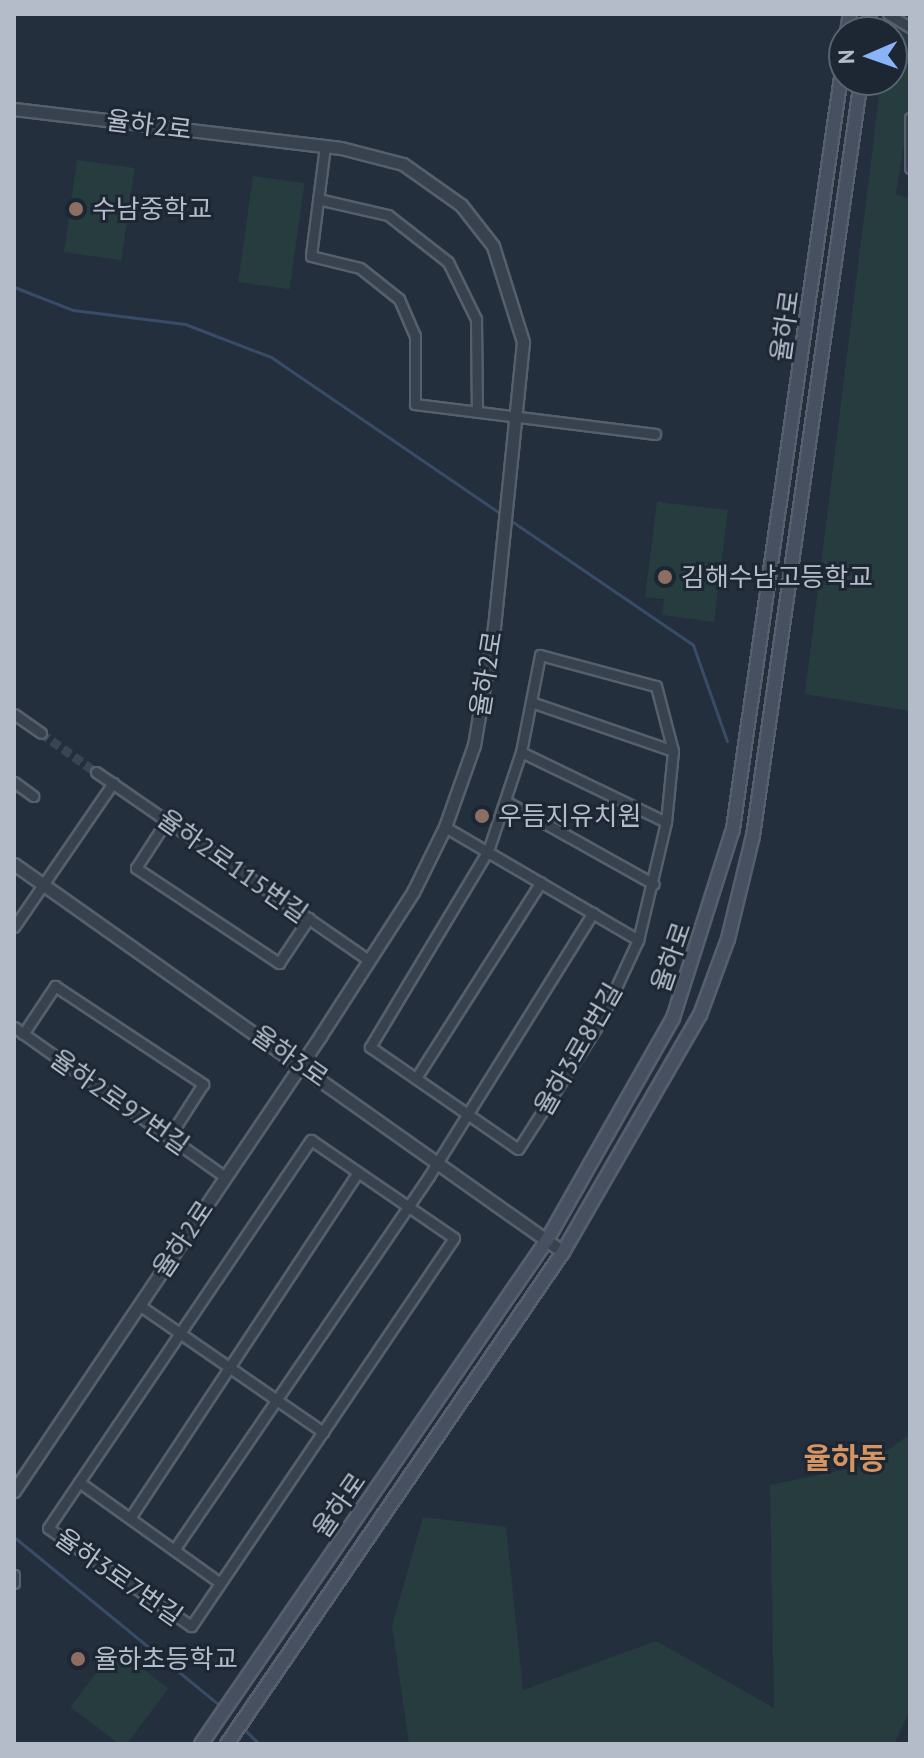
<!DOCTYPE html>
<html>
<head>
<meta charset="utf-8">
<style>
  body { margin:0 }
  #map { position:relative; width:924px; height:1758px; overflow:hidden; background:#242f3e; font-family:"PT Sans","Noto Sans KR",sans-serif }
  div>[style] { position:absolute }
  .green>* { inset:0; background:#263c3f; transform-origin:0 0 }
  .stream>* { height:3px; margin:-1.5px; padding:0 1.5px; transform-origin:1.5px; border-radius:1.5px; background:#394c67 }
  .minor-tunnel>* { height:9px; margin-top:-4.5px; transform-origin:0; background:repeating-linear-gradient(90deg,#3a4453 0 9px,transparent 0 13.5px) }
  .roads { filter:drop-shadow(2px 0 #565f6c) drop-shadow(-2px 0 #565f6c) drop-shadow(0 2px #565f6c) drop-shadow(0 -2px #565f6c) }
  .minor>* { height:9px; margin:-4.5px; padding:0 4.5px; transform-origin:4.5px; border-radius:4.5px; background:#38414e }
  .tertiary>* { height:11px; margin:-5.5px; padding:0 5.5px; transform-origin:5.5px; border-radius:5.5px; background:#38414e }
  .secondary>* { height:12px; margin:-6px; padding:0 6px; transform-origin:6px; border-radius:6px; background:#465061 }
  .dots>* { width:22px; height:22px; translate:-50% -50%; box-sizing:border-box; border:4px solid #1d2633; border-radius:50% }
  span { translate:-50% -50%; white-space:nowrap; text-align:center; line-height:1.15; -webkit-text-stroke:6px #1d2633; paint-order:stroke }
  .street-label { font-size:26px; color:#b4bcc9 }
  .poi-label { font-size:26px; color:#b4bcc9 }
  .left { translate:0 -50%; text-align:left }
  .quarter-label { font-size:30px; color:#d59563; font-weight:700 }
  .frame { position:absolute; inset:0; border:16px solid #b4bcc9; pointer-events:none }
  .north { position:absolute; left:828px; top:16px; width:80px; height:80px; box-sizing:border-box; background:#1d2633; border:2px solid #59626f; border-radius:50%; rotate:268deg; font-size:22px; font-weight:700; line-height:32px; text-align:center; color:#b4bcc9 }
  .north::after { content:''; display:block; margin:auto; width:28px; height:36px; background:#8ab4f8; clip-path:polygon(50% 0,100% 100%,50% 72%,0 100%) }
</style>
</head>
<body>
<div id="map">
  <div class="green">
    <i style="clip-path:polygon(889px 14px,910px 27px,910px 106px,896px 194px,910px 199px,910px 711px,805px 694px,881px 80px,892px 80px)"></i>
    <i style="left:77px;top:160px;width:58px;height:93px;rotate:8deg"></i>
    <i style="left:253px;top:176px;width:52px;height:107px;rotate:8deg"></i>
    <i style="clip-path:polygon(657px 502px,728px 510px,714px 622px,662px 615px,664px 599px,645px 597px)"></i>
    <i style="clip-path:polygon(910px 1434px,910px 1710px,894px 1744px,409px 1744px,392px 1626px,423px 1517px,506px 1527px,523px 1690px,656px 1641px,774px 1708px,770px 1485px,867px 1465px)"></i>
    <i style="left:115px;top:1648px;width:67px;height:74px;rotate:37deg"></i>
  </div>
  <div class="stream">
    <i style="left:14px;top:287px;width:63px;rotate:21.3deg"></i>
    <i style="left:73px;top:310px;width:113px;rotate:7.1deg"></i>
    <i style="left:185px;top:324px;width:92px;rotate:21deg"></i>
    <i style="left:271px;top:357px;width:278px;rotate:34.3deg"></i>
    <i style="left:510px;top:520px;width:222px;rotate:34.3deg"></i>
    <i style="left:693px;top:645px;width:102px;rotate:70.5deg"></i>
    <i style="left:14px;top:1537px;width:269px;rotate:39.3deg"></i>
    <i style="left:242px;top:1727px;width:24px;rotate:45deg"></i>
  </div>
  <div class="minor-tunnel">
    <i style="left:41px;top:733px;width:67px;rotate:35.3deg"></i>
  </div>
  <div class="roads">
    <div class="minor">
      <i style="left:888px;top:14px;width:26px;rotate:31deg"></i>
      <i style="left:910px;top:118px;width:50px;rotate:90deg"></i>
      <i style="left:325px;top:146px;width:111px;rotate:97.3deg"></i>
      <i style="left:311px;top:256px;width:50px;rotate:13.8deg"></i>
      <i style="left:360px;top:268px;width:50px;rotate:38.5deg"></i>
      <i style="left:399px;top:299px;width:40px;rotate:66.6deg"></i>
      <i style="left:415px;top:336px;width:68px;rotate:90deg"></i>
      <i style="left:415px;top:404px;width:242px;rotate:7.1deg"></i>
      <i style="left:318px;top:199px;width:72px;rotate:12.9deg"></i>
      <i style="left:388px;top:215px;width:76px;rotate:38.1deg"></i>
      <i style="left:448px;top:262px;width:64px;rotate:63.8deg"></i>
      <i style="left:476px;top:319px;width:93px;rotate:89.4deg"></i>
      <i style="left:540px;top:655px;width:120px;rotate:15deg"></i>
      <i style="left:656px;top:686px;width:67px;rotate:75.3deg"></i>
      <i style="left:673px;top:751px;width:71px;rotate:95.6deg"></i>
      <i style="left:666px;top:822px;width:121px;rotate:103.3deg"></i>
      <i style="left:638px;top:940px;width:90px;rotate:114.9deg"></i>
      <i style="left:600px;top:1022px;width:151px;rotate:122.8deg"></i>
      <i style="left:518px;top:1149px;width:180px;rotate:-145.4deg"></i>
      <i style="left:370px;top:1047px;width:229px;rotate:-59deg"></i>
      <i style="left:488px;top:851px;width:104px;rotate:-71.6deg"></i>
      <i style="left:521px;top:752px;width:99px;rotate:-78.9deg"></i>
      <i style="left:531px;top:702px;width:150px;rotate:19deg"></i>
      <i style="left:14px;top:714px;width:33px;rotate:35deg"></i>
      <i style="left:521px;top:752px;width:161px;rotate:25.8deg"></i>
      <i style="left:96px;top:772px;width:331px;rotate:34.6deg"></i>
      <i style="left:14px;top:782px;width:24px;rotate:36deg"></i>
      <i style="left:507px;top:802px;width:168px;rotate:29.2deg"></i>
      <i style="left:167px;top:820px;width:57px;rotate:122.9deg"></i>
      <i style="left:136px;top:868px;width:172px;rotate:33.6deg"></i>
      <i style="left:279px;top:963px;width:54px;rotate:-56.3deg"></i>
      <i style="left:445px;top:827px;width:224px;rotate:30.3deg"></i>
      <i style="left:14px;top:927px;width:175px;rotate:-55.5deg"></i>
      <i style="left:14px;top:1027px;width:259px;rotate:35.4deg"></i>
      <i style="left:23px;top:1034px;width:58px;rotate:-56.3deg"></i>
      <i style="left:55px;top:986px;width:178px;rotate:33.5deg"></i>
      <i style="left:203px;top:1084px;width:63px;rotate:122.7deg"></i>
      <i style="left:416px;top:1078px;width:232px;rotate:-57.5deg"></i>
      <i style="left:311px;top:1140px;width:173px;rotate:34.4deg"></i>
      <i style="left:454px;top:1238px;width:469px;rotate:124.1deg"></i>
      <i style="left:191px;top:1626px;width:173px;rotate:-145.6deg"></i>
      <i style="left:48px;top:1528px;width:469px;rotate:-55.9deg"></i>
      <i style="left:139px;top:1305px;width:224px;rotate:34.6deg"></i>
      <i style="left:79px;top:1482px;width:173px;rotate:35.6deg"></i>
      <i style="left:130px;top:1518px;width:414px;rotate:-56.6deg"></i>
      <i style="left:174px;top:1550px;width:453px;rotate:-55.7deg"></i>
      <i style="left:429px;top:1176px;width:310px;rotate:-58.1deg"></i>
      <i style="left:14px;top:1575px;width:8px;rotate:90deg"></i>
    </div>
    <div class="tertiary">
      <i style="left:14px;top:109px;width:329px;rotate:6.8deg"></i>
      <i style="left:341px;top:148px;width:64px;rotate:14.5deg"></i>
      <i style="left:403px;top:164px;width:71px;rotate:35.3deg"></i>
      <i style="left:461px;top:205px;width:52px;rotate:52deg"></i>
      <i style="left:493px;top:246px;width:101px;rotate:72.6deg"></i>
      <i style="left:523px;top:342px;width:286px;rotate:95.8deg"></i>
      <i style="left:494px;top:627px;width:120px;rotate:99.6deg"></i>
      <i style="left:474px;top:745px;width:87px;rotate:109.5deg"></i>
      <i style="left:445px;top:827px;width:72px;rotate:116.2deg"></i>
      <i style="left:413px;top:892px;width:170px;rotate:122.8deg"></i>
      <i style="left:321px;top:1035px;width:550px;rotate:123.95deg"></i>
      <i style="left:14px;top:864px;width:672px;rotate:35.25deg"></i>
    </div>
    <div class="secondary">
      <i style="left:847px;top:32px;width:18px;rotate:-81deg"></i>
      <i style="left:868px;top:32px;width:18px;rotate:-84deg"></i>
      <i style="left:201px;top:1744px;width:611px;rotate:-55.53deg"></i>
      <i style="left:547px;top:1240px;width:255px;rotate:-60.4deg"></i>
      <i style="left:673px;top:1018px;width:198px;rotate:-72.4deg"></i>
      <i style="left:733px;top:829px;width:781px;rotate:-81.83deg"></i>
      <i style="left:227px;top:1744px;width:596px;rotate:-55.67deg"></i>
      <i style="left:563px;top:1252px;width:274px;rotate:-60deg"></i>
      <i style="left:700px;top:1015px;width:81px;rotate:-69.8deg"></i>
      <i style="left:728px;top:939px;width:106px;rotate:-76.4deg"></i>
      <i style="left:753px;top:836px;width:764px;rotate:-81.87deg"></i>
    </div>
  </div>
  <div class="dots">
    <i style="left:76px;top:209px;background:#8d6e63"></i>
    <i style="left:665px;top:577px;background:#8d6e63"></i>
    <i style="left:482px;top:816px;background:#8d6e63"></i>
    <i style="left:78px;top:1659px;background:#8d6e63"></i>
  </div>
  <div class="street-label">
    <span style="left:149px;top:125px;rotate:7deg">율하2로</span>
    <span style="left:785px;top:326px;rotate:-82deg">율하로</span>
    <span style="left:486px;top:674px;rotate:-81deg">율하2로</span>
    <span style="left:233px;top:866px;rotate:35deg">율하2로115번길</span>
    <span style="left:671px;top:957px;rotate:-71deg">율하로</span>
    <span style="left:578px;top:1049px;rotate:-60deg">율하3로8번길</span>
    <span style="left:290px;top:1056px;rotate:35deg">율하3로</span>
    <span style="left:120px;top:1102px;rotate:35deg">율하2로97번길</span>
    <span style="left:183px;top:1239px;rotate:-56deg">율하2로</span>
    <span style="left:339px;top:1505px;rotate:-55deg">율하로</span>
    <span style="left:119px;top:1577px;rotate:35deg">율하3로7번길</span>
  </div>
  <div class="poi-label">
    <span class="left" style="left:92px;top:209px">수남중학교</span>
    <span class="left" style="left:681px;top:577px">김해수남고등학교</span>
    <span class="left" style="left:498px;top:816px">우듬지유치원</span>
    <span class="left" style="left:94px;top:1659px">율하초등학교</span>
  </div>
  <div class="quarter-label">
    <span style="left:845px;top:1458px">율하동</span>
  </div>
  <div class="frame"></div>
  <div class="north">N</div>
</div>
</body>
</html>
